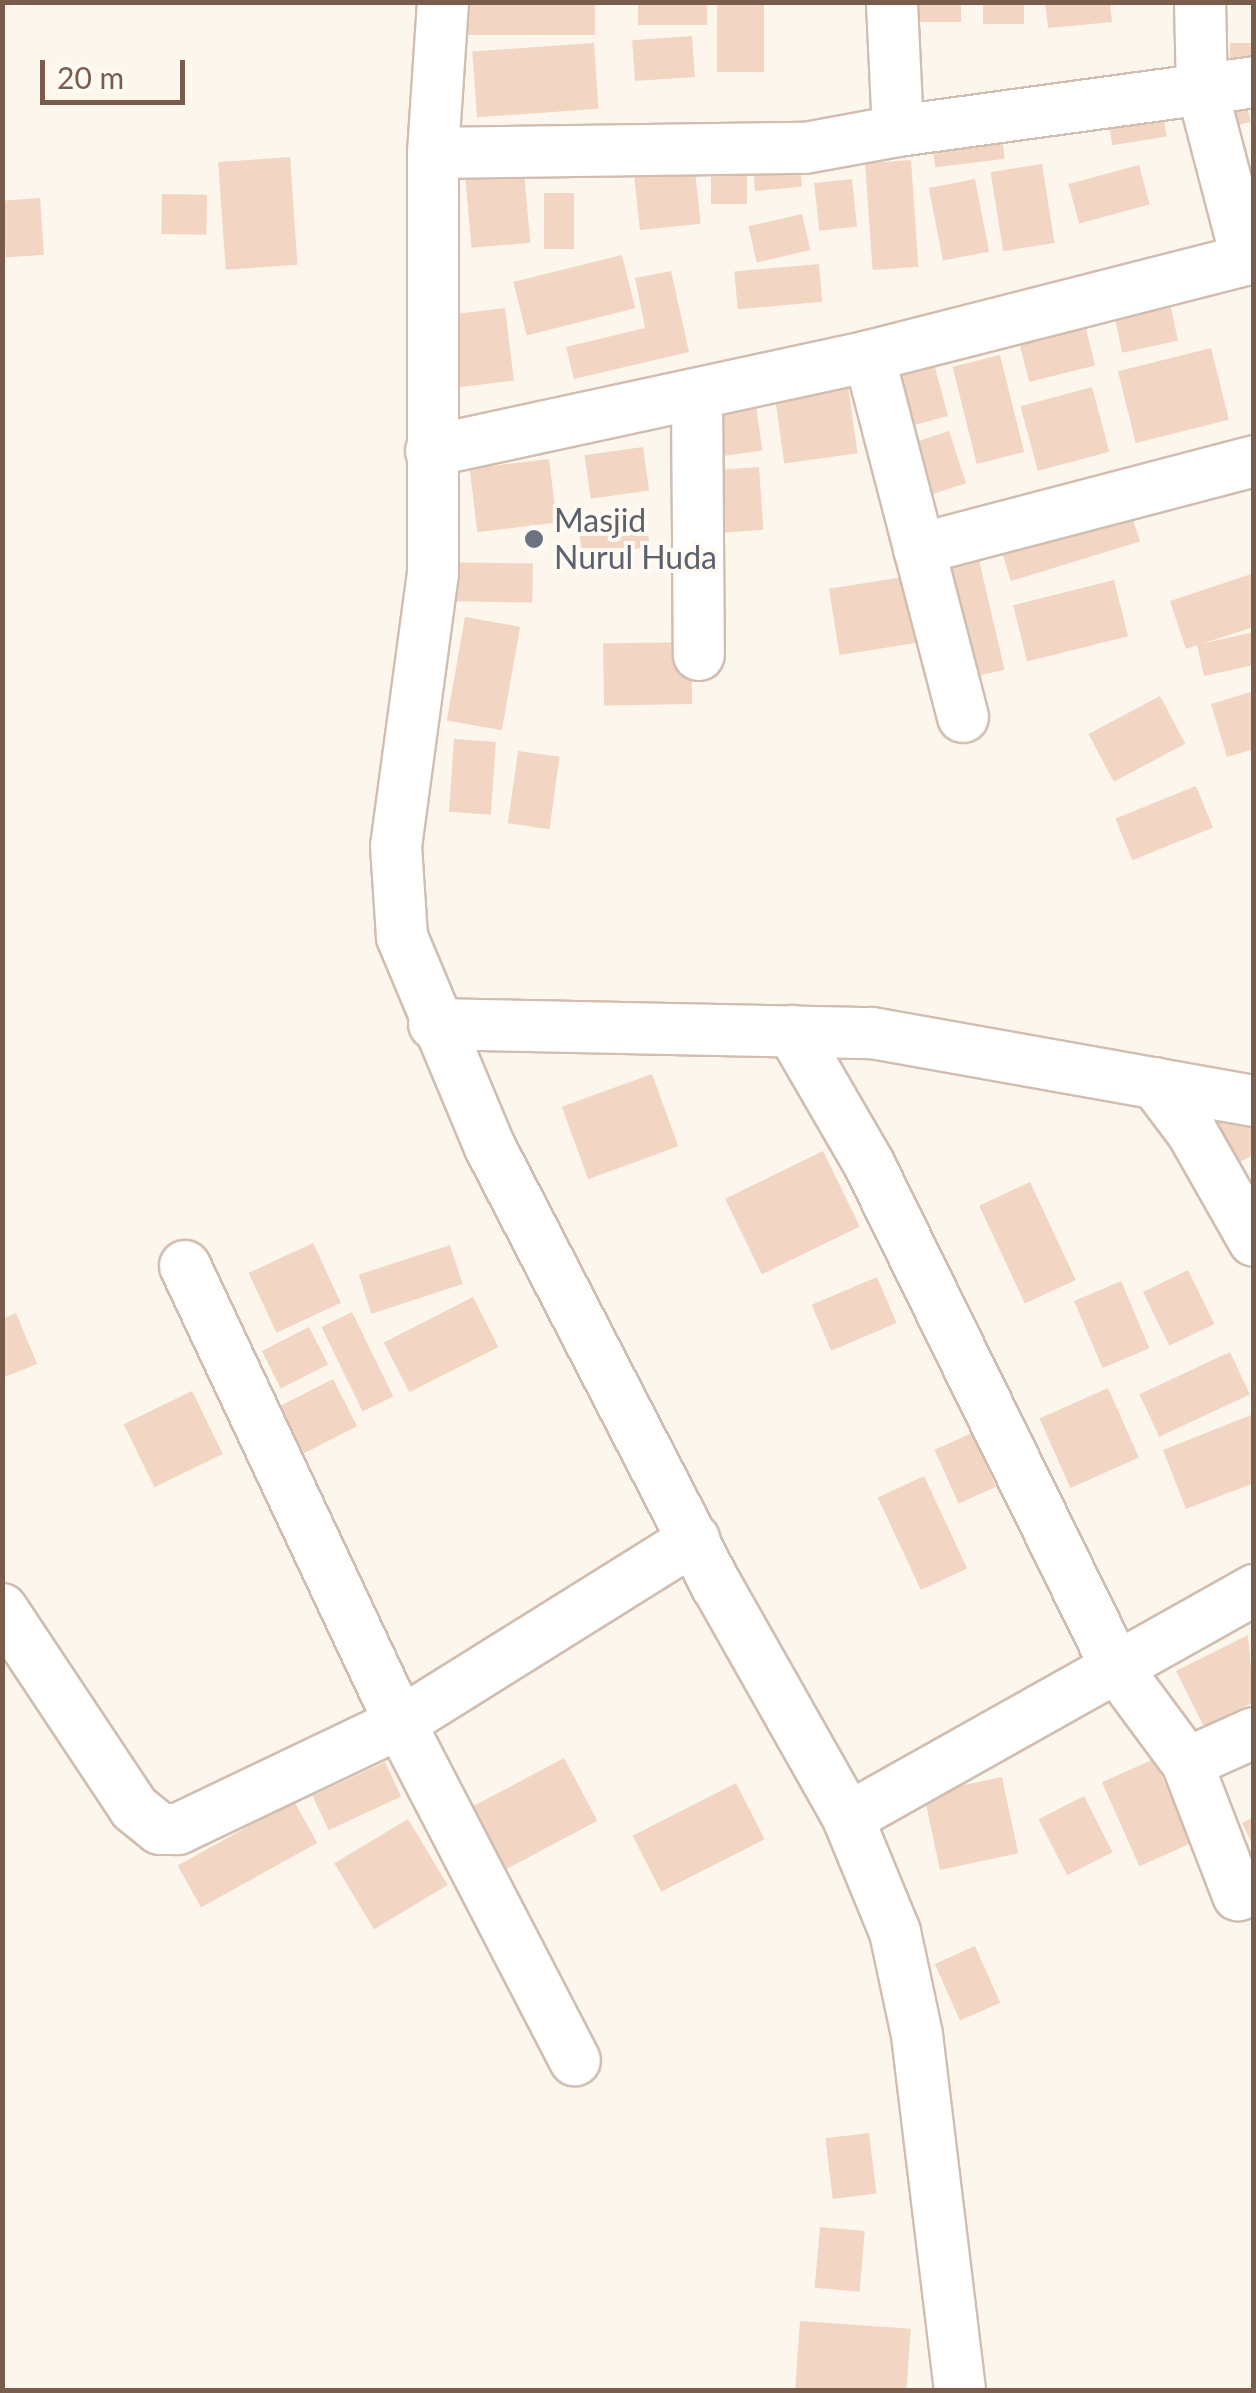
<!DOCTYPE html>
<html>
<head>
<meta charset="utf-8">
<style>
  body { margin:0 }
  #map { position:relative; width:1256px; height:2393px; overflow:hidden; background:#fdf6ec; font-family:Lato,sans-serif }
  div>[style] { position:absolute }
  .building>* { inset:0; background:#f3d5c3; transform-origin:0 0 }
  .roads { filter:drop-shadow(2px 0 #d1beb0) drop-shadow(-2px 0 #d1beb0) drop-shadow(0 2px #d1beb0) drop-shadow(0 -2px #d1beb0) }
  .minor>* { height:50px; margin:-25px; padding:0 25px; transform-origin:25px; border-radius:25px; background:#fff }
  .dots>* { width:28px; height:28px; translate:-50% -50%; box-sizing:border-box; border:5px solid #fffaf3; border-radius:50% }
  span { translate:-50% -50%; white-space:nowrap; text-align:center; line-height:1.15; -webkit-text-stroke:8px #fffaf3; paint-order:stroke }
  .worship-label { font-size:32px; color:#5b616d }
  .left { translate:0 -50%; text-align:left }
  .frame { position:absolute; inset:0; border:5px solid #7a5c4d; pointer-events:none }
  .scale { position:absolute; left:40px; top:60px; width:145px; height:45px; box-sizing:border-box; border:5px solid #7a5c4d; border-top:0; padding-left:12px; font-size:30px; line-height:35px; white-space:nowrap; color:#7a5c4d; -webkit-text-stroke:8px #fffaf3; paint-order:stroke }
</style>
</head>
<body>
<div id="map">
  <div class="building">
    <i style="left:462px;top:2px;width:133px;height:33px"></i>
    <i style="left:638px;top:2px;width:69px;height:23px"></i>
    <i style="left:717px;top:2px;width:47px;height:70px"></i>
    <i style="left:908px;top:2px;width:53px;height:20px"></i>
    <i style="left:983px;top:2px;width:41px;height:22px"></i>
    <i style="clip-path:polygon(1045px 2px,1110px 2px,1112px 22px,1048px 28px)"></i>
    <i style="left:692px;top:36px;width:41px;height:60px;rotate:86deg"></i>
    <i style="left:594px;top:43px;width:66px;height:122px;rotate:86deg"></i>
    <i style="left:1254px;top:43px;width:28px;height:24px;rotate:90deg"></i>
    <i style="clip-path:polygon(1243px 91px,1251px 122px,1215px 130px)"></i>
    <i style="left:1161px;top:101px;width:36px;height:55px;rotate:81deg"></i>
    <i style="left:1001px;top:128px;width:31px;height:70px;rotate:83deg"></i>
    <i style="left:799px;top:154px;width:33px;height:47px;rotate:85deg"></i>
    <i style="left:290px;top:157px;width:108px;height:72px;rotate:86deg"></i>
    <i style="left:711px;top:158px;width:36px;height:46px"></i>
    <i style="left:911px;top:160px;width:107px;height:46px;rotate:86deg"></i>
    <i style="left:694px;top:161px;width:63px;height:61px;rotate:84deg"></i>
    <i style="left:1042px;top:164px;width:80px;height:52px;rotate:81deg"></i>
    <i style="left:1139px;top:165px;width:41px;height:73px;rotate:75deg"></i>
    <i style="left:524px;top:171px;width:72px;height:59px;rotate:85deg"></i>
    <i style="left:852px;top:179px;width:48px;height:38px;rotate:84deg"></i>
    <i style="left:975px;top:179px;width:74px;height:47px;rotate:79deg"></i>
    <i style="left:544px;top:193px;width:30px;height:56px"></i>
    <i style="left:162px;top:194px;width:45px;height:40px;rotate:1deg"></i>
    <i style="left:40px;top:198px;width:57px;height:38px;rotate:86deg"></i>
    <i style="left:802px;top:214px;width:37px;height:55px;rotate:77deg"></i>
    <i style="left:622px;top:255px;width:55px;height:112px;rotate:76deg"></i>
    <i style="left:819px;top:264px;width:38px;height:85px;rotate:85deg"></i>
    <i style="clip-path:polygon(671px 271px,689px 352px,574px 379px,566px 347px,645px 328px,635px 278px)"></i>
    <i style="left:1167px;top:289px;width:53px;height:57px;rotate:78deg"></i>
    <i style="left:505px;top:308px;width:73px;height:56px;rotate:83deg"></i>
    <i style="left:1083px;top:317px;width:50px;height:68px;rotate:76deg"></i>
    <i style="left:1211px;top:348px;width:74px;height:96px;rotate:76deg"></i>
    <i style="left:1000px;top:355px;width:100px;height:49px;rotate:76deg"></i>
    <i style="left:933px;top:360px;width:58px;height:44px;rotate:75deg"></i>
    <i style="left:846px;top:371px;width:83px;height:74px;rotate:82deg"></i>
    <i style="left:1092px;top:387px;width:67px;height:74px;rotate:75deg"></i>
    <i style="left:754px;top:391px;width:60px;height:49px;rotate:82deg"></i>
    <i style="left:949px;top:431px;width:55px;height:46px;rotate:72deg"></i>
    <i style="left:643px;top:447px;width:44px;height:59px;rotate:82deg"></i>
    <i style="left:549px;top:459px;width:64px;height:80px;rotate:83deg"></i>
    <i style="left:759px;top:467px;width:63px;height:40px;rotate:86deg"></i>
    <i style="left:1130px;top:509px;width:34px;height:135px;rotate:73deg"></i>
    <i style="left:645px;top:512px;width:35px;height:68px;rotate:82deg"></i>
    <i style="left:977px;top:551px;width:122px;height:43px;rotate:77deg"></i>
    <i style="left:440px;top:562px;width:93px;height:39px;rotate:1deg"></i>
    <i style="clip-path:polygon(1254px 573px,1254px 627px,1201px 644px,1254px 632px,1254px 665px,1204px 676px,1197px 645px,1186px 649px,1170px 601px)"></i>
    <i style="left:910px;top:576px;width:67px;height:82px;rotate:81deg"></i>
    <i style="left:1114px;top:580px;width:58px;height:104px;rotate:76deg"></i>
    <i style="left:465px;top:617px;width:56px;height:105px;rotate:10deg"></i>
    <i style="left:691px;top:642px;width:62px;height:88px;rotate:89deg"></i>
    <i style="clip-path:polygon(1254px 691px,1254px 749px,1227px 757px,1211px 704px)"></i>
    <i style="left:1160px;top:696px;width:54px;height:81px;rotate:62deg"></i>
    <i style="left:454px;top:739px;width:42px;height:73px;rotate:4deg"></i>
    <i style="left:518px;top:751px;width:42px;height:73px;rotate:8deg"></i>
    <i style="left:1196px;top:786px;width:45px;height:87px;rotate:68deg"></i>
    <i style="left:652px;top:1074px;width:77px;height:96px;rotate:70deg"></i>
    <i style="clip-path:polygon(1243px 1109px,1254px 1132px,1254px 1155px,1235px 1164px,1215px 1122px)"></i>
    <i style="left:823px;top:1151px;width:84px;height:109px;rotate:64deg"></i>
    <i style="left:1030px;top:1182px;width:108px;height:56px;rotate:65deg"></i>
    <i style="left:313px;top:1243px;width:66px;height:71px;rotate:65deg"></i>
    <i style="left:450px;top:1245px;width:41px;height:96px;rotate:72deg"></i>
    <i style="left:1188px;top:1270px;width:60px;height:50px;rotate:64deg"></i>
    <i style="left:877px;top:1277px;width:50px;height:71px;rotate:67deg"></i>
    <i style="left:1121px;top:1281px;width:73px;height:51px;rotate:67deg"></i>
    <i style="left:473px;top:1297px;width:56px;height:100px;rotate:63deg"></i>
    <i style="left:352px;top:1312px;width:94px;height:34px;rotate:64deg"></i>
    <i style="clip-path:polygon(16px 1313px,37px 1364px,2px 1378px,2px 1319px)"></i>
    <i style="left:309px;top:1327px;width:42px;height:53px;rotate:63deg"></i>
    <i style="left:1230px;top:1352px;width:47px;height:100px;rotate:65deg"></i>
    <i style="left:333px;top:1379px;width:53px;height:65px;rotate:63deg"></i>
    <i style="left:1108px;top:1388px;width:76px;height:75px;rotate:66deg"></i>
    <i style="left:192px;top:1391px;width:70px;height:76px;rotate:64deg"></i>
    <i style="clip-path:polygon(1251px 1415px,1254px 1483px,1186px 1509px,1163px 1450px)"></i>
    <i style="left:972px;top:1433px;width:59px;height:41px;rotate:66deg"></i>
    <i style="left:924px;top:1476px;width:102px;height:51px;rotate:65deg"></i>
    <i style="clip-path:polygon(1248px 1635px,1254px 1702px,1204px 1727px,1176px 1671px)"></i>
    <i style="left:564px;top:1758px;width:71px;height:115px;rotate:62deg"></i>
    <i style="left:1154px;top:1759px;width:92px;height:57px;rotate:66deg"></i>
    <i style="left:385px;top:1762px;width:38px;height:80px;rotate:65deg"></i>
    <i style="left:1002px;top:1777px;width:78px;height:80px;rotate:78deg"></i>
    <i style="left:736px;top:1783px;width:63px;height:116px;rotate:63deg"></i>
    <i style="left:1084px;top:1796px;width:63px;height:51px;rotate:63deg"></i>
    <i style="left:294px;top:1801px;width:48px;height:133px;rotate:61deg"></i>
    <i style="clip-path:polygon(1254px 1817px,1254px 1847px,1242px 1823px)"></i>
    <i style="left:408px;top:1819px;width:77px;height:86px;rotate:59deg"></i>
    <i style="left:975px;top:1946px;width:62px;height:44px;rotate:66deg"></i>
    <i style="left:869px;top:2133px;width:61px;height:44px;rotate:83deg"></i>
    <i style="left:820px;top:2227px;width:45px;height:61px;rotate:5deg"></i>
    <i style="left:800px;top:2321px;width:111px;height:69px;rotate:4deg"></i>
  </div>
  <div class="roads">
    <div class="minor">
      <i style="left:443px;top:2px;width:151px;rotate:93.8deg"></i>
      <i style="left:433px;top:153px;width:420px;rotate:90deg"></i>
      <i style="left:433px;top:573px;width:275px;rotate:97.7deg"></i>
      <i style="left:396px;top:846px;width:91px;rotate:86.2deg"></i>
      <i style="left:402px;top:937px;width:228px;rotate:67.3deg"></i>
      <i style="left:490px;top:1147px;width:494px;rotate:62.7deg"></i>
      <i style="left:717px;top:1586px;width:266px;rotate:60.5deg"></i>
      <i style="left:848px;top:1818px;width:123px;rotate:67.6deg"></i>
      <i style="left:895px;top:1932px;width:105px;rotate:77.9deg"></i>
      <i style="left:917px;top:2035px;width:358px;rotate:83.1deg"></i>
      <i style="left:1200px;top:2px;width:87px;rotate:88.7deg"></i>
      <i style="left:1202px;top:89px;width:174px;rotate:75.3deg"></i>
      <i style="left:898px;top:131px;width:359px;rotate:-7.8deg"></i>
      <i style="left:433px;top:153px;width:372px;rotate:-0.8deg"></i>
      <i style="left:805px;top:148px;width:95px;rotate:-10.4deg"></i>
      <i style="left:898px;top:131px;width:129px;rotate:-92.7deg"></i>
      <i style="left:869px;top:356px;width:373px;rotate:75.4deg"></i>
      <i style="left:697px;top:394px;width:261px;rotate:89.6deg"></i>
      <i style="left:431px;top:451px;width:448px;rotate:-12.2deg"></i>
      <i style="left:869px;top:356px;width:397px;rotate:-14.3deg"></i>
      <i style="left:919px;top:549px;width:346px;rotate:-14.7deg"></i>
      <i style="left:434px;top:1024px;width:438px;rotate:1.2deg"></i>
      <i style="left:872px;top:1033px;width:388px;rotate:10.1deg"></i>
      <i style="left:792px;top:1031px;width:154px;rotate:59.9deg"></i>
      <i style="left:869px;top:1164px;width:560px;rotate:63.85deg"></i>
      <i style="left:1116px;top:1667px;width:119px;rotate:53.5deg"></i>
      <i style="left:1187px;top:1763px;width:142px;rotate:68.9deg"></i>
      <i style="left:1155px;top:1083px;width:61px;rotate:52.9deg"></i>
      <i style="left:1192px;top:1132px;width:125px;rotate:60.4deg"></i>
      <i style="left:185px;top:1266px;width:505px;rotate:64.8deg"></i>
      <i style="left:400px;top:1723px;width:380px;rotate:62.6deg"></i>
      <i style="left:2px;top:1609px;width:239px;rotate:56.4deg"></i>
      <i style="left:134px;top:1808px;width:33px;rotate:39deg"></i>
      <i style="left:160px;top:1829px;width:18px"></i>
      <i style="left:178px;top:1829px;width:246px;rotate:-25.5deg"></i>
      <i style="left:400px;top:1723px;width:347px;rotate:-32deg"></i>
      <i style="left:1187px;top:1763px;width:73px;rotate:-24.1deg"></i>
      <i style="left:848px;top:1818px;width:466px;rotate:-29.3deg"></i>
    </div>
  </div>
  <div class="dots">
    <i style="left:534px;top:539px;background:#6b7280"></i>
  </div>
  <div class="worship-label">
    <span class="left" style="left:554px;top:539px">Masjid<br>Nurul Huda</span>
  </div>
  <div class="frame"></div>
  <div class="scale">20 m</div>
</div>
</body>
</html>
